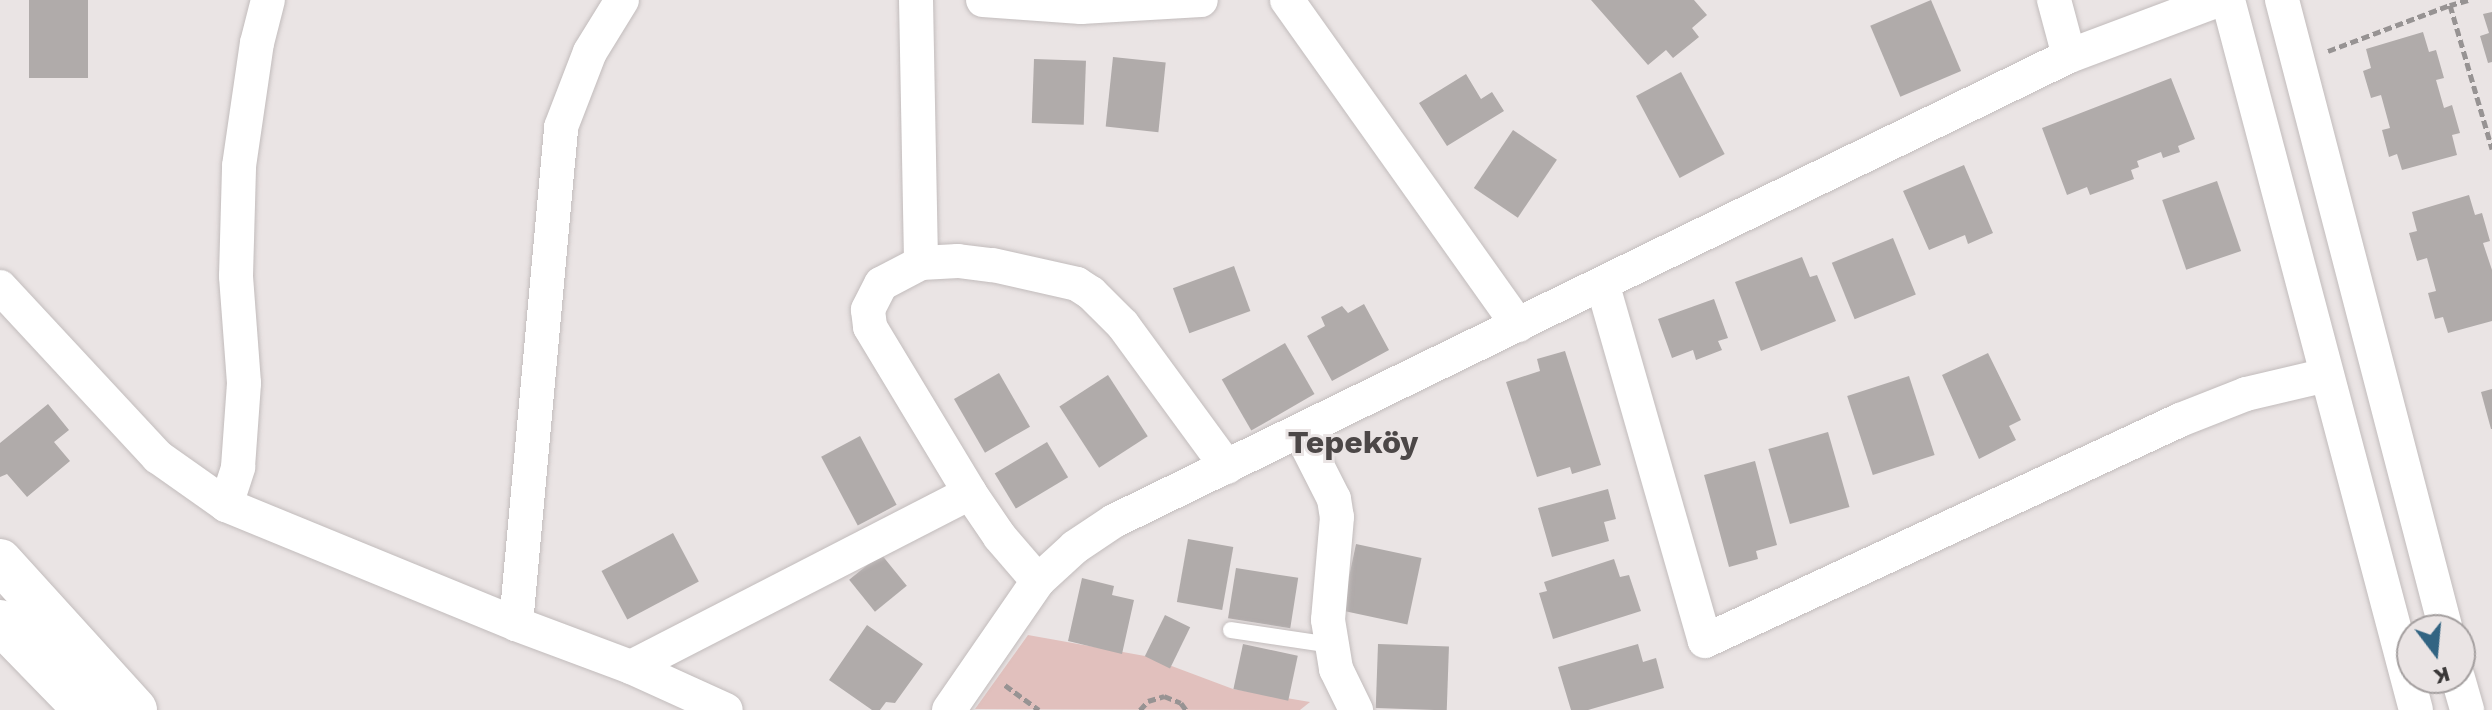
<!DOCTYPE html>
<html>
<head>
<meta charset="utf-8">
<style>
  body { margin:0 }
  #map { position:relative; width:2492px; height:710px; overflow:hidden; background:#eae4e4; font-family:"Work Sans",sans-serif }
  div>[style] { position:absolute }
  .green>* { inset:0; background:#e1c0bd }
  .building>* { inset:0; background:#b0abaa; transform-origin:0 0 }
  .path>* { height:5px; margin-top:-2.5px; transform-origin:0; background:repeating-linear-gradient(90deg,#979393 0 8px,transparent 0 12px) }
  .roads { filter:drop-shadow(0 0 2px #c2bcbc) drop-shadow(0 0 2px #c2bcbc) }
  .lane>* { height:16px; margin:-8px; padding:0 8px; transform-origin:8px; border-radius:8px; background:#fff }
  .street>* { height:34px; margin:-17px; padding:0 17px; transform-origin:17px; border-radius:17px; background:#fff }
  .secondary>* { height:44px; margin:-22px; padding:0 22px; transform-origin:22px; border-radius:22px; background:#fff }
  span { translate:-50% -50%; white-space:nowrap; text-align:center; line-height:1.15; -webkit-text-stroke:6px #eae4e4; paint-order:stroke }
  .district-label { font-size:32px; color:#4c4747; font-weight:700 }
  .north { position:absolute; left:2396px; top:614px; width:80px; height:80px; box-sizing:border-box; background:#eae4e4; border:2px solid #a49f9f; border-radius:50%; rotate:164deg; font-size:22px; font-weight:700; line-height:32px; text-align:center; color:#3a3737 }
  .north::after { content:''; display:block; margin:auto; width:28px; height:36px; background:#326482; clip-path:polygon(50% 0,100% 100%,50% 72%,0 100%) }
</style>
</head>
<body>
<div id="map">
  <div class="green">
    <i style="clip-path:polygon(1028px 635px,1145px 656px,1233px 689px,1310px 702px,1300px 710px,975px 709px)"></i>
  </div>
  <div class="building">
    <i style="left:29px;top:0;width:59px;height:78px"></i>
    <i style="clip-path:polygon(1591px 0,1694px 0,1707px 15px,1692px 28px,1699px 37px,1673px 58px,1666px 50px,1648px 65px)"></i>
    <i style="left:1931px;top:0;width:77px;height:66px;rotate:67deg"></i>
    <i style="clip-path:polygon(2492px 12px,2492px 62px,2488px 63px,2480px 36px,2489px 33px,2483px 14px)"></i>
    <i style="clip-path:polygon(2423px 32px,2429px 52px,2436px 50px,2444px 78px,2436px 80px,2444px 108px,2452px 105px,2460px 133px,2452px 135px,2457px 155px,2402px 170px,2397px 154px,2389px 157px,2382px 130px,2390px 128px,2381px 95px,2371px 98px,2363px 71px,2371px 68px,2366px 49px)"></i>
    <i style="left:1113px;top:57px;width:53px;height:70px;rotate:6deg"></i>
    <i style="left:1034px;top:59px;width:52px;height:64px;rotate:2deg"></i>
    <i style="left:1681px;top:72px;width:93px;height:51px;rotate:62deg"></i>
    <i style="clip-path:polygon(1466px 74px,1481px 99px,1492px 92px,1504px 111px,1447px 146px,1419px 103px)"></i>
    <i style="clip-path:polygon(2171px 78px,2195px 139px,2178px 146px,2180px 152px,2163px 158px,2161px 152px,2137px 161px,2139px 167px,2131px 170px,2134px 179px,2090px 195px,2087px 187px,2067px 195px,2042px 128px)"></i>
    <i style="left:1513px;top:130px;width:53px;height:70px;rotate:34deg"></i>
    <i style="clip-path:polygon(1964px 165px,1993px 233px,1968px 244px,1965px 235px,1929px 250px,1903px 191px)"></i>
    <i style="left:2217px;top:181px;width:74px;height:58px;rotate:71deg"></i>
    <i style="clip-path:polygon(2469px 195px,2475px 215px,2482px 213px,2490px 241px,2483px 243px,2492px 270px,2492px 321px,2448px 333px,2443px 317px,2435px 319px,2428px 293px,2436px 291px,2427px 258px,2417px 261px,2409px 233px,2417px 231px,2412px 212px)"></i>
    <i style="left:1893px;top:238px;width:61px;height:66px;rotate:68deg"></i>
    <i style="clip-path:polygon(1802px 257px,1810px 277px,1817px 275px,1836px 321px,1761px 351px,1735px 282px)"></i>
    <i style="left:1234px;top:266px;width:48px;height:65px;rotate:70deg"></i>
    <i style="clip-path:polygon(1714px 299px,1728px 338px,1718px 341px,1722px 350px,1696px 360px,1693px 350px,1672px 358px,1658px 319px)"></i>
    <i style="clip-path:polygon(1364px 304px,1389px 350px,1332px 381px,1307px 336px,1325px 326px,1321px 317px,1342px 306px,1348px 313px)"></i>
    <i style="left:1285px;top:343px;width:59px;height:73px;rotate:60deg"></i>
    <i style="clip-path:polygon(1565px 351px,1601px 465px,1572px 474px,1570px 467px,1537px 477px,1506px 382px,1540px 371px,1537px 359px)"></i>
    <i style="clip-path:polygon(1988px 353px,2021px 420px,2009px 426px,2016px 440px,1979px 459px,1942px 375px)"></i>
    <i style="left:999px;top:373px;width:62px;height:52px;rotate:60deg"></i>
    <i style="left:1108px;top:375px;width:73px;height:58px;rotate:57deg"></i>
    <i style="left:1909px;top:376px;width:83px;height:65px;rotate:72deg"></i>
    <i style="clip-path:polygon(2492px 389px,2492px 429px,2491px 429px,2481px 392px)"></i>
    <i style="clip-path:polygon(48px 404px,69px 430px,54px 442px,70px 461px,27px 497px,7px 474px,0 477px,0 443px)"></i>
    <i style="left:1828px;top:432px;width:78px;height:62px;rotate:74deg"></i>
    <i style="left:860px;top:436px;width:78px;height:44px;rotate:62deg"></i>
    <i style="left:1047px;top:442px;width:41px;height:61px;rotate:59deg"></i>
    <i style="clip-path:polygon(1755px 461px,1777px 545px,1756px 551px,1758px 559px,1729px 567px,1704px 475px)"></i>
    <i style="clip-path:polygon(1608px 489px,1616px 519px,1604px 522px,1609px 541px,1552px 557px,1538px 508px)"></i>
    <i style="left:673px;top:533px;width:55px;height:81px;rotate:62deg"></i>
    <i style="left:1188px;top:539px;width:46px;height:64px;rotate:10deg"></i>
    <i style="left:1356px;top:544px;width:67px;height:68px;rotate:12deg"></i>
    <i style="left:881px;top:554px;width:41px;height:41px;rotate:51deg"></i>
    <i style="clip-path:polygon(1614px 559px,1620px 577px,1629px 575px,1641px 611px,1553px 639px,1539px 593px,1547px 591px,1544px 582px)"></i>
    <i style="left:1236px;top:568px;width:63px;height:51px;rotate:9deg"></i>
    <i style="clip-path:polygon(1082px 578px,1114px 586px,1112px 595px,1134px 600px,1122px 654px,1068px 641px)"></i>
    <i style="left:1165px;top:615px;width:28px;height:46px;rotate:26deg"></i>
    <i style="clip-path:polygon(867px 625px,923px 664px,895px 703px,886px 702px,880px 710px,872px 710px,829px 680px)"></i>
    <i style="left:1243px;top:644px;width:56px;height:46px;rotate:12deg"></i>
    <i style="left:1378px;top:644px;width:71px;height:64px;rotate:2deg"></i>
    <i style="clip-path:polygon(1638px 644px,1643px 662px,1656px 658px,1664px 688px,1588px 710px,1571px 710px,1558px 667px)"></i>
  </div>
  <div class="path">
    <i style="left:2468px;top:0;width:19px;rotate:164deg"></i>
    <i style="left:2450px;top:5px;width:150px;rotate:73.7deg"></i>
    <i style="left:2328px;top:51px;width:130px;rotate:-20.7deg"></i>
    <i style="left:1005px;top:685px;width:42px;rotate:36.3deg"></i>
    <i style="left:1140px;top:710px;width:12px;rotate:-48deg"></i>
    <i style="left:1148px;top:701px;width:17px;rotate:-17deg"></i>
    <i style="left:1164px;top:696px;width:18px;rotate:22deg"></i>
    <i style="left:1181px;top:703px;width:9px;rotate:54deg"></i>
  </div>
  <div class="roads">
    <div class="lane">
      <i style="left:1231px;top:630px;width:101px;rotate:8.5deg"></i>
    </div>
    <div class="street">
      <i style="left:916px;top:0;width:263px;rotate:88.9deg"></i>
      <i style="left:921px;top:263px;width:37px;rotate:-3deg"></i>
      <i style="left:958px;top:261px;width:35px;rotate:7deg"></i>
      <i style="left:993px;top:265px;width:86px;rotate:12.7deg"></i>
      <i style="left:1077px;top:284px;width:17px;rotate:33deg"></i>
      <i style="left:1091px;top:293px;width:45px;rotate:45deg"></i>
      <i style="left:1123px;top:325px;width:176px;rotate:53.8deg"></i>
      <i style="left:983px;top:0;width:98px;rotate:4.1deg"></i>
      <i style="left:1081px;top:7px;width:120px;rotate:-3.3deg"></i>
      <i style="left:1287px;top:0;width:399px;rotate:54.6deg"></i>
      <i style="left:2054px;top:0;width:58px;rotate:75deg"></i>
      <i style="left:2228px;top:0;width:734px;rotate:75.17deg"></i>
      <i style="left:2282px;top:0;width:651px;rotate:75.41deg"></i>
      <i style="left:921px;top:263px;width:45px;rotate:152.3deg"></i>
      <i style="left:881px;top:284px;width:29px;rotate:117deg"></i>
      <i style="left:868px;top:310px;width:17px;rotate:83deg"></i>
      <i style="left:870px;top:327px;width:194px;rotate:58.9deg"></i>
      <i style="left:970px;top:493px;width:53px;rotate:55.7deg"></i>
      <i style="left:1000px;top:537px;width:58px;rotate:49.2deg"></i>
      <i style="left:1603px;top:286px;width:369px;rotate:74deg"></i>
      <i style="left:1705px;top:641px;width:524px;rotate:-24.95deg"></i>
      <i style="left:2180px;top:420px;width:71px;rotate:-21.5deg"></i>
      <i style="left:2246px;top:394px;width:83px;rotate:-13.2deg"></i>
      <i style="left:0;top:287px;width:232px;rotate:47.1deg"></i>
      <i style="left:158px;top:457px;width:83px;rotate:35.2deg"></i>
      <i style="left:226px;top:505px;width:313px;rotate:22.3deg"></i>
      <i style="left:516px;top:624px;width:123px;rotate:20.5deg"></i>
      <i style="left:631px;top:667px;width:104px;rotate:24.4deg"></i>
      <i style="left:1300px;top:432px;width:75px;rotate:63.1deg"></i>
      <i style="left:1334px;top:499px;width:18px;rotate:81deg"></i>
      <i style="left:1337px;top:517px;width:103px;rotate:95deg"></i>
      <i style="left:1328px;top:620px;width:50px;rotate:80.7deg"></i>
      <i style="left:1336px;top:669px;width:46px;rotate:64deg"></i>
      <i style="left:226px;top:505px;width:40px;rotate:-72deg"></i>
      <i style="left:238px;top:467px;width:84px;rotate:-85.9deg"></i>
      <i style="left:244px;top:383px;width:107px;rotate:-94.3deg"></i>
      <i style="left:236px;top:276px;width:110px;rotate:-88.4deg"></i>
      <i style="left:239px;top:166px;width:124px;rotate:-81.7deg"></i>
      <i style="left:257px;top:43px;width:44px;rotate:-75.7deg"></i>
      <i style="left:516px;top:624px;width:499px;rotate:-84.8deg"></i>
      <i style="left:561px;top:127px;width:80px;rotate:-68.9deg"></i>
      <i style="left:590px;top:52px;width:61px;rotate:-58.4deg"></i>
      <i style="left:631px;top:667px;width:381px;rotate:-27.2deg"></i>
      <i style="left:2458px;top:678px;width:33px;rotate:74deg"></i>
      <i style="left:949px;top:710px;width:157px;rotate:-55.4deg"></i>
      <i style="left:1038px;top:581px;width:50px;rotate:-42.6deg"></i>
      <i style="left:1075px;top:547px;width:47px;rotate:-33.7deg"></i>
      <i style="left:1114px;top:521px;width:1062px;rotate:-25.96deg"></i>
      <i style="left:2069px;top:56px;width:159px;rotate:-20.6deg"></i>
    </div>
    <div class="secondary">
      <i style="left:0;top:561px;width:201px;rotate:47.8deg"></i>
      <i style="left:0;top:622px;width:123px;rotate:45.7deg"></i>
    </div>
  </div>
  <div class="district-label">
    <span style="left:1353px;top:442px">Tepeköy</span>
  </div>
  <div class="north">K</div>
</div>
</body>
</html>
